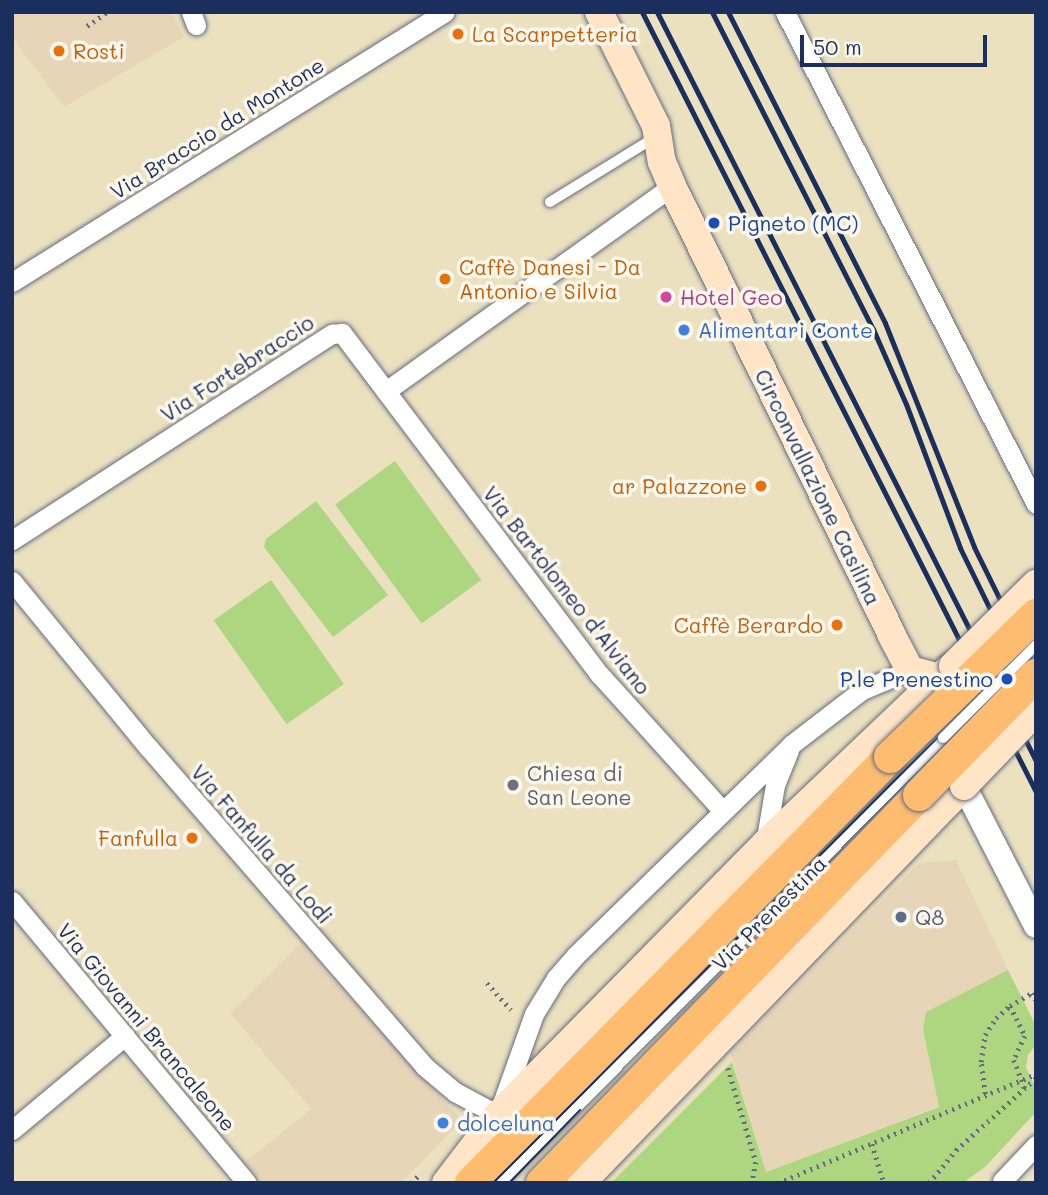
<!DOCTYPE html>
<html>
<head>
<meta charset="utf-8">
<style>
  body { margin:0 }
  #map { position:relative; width:1048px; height:1195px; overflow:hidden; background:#ebe1bf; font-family:Mali,sans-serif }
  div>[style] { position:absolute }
  .built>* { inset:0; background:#e7d5b8 }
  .green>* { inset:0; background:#aed57f; transform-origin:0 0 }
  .path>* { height:4.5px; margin-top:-2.25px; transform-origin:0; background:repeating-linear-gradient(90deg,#646d80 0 2px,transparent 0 7px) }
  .roads { filter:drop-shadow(0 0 2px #646d80) drop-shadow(0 0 2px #646d80) }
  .service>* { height:10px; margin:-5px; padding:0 5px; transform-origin:5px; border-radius:5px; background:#fff }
  .minor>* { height:19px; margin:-9.5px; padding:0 9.5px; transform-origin:9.5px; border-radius:9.5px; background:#fff }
  .tertiary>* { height:24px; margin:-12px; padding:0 12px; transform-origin:12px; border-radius:12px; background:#fff }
  .secondary>* { height:28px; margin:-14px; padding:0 14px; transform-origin:14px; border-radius:14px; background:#ffe4c6 }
  .trunk>* { height:32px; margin:-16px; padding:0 16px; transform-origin:16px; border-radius:16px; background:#febc70 }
  .tram>* { height:2px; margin:-1px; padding:0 1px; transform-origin:1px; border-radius:1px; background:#1b2f5e }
  .rail>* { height:5px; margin:-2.5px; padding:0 2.5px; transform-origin:2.5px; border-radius:2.5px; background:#1b2f5e }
  .bridges { filter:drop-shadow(0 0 2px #646d80) drop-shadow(0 0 2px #646d80) }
  .service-bridge>* { height:10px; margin:-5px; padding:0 5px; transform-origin:5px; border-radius:5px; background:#fff }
  .secondary-bridge>* { height:28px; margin:-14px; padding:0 14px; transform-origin:14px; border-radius:14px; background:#ffe4c6 }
  .trunk-bridge>* { height:32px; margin:-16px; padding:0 16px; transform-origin:16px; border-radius:16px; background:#febc70 }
  .dots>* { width:19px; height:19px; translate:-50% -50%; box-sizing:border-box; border:4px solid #fbf7ec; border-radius:50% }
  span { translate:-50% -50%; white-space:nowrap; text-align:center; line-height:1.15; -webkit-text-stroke:7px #fbf7ec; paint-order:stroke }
  .food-label { font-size:21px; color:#c56008 }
  .left { translate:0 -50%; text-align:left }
  .right { translate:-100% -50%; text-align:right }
  .street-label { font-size:21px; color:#1b2f5e }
  .transit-label { font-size:21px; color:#164399 }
  .hotel-label { font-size:21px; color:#b23c85 }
  .shop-label { font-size:21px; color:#366cbe }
  .worship-label { font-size:21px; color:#5b616d }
  .service-label { font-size:21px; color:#4e5e75 }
  .frame { position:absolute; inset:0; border:14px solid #1b2f5e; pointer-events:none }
  .scale { position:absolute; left:800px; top:35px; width:187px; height:32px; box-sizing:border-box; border:4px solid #1b2f5e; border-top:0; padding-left:9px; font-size:21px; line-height:24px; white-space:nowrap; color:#1b2f5e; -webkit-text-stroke:5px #fbf7ec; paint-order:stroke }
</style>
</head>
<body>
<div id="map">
  <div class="built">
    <i style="clip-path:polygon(12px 12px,172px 12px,184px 37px,64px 107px,12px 37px)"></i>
    <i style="clip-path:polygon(956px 860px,1008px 970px,926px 1012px,923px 1029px,939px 1106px,766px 1172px,730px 1052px,919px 863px)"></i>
    <i style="clip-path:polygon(300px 944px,462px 1120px,401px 1183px,264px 1183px,245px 1162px,311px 1109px,230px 1013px)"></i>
  </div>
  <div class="green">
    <i style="left:395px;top:461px;width:147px;height:74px;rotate:54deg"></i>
    <i style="clip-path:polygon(316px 501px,388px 595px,333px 637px,264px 547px,266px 539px)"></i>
    <i style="left:271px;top:580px;width:127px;height:70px;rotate:55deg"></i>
    <i style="clip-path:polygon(1008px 970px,1036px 1026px,1036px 1045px,1028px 1055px,1026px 1067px,1036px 1089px,1036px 1112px,985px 1167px,963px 1183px,611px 1183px,732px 1062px,766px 1172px,939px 1107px,923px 1029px,926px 1012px)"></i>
  </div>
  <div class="path">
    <i style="left:87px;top:26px;width:24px;rotate:-35deg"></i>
    <i style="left:487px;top:983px;width:36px;rotate:48deg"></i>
    <i style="left:1010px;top:1006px;width:26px;rotate:-31deg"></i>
    <i style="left:1032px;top:993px;width:8px;rotate:60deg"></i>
    <i style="left:728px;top:1068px;width:98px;rotate:73.4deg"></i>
    <i style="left:756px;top:1162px;width:21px;rotate:101deg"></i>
    <i style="left:985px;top:1094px;width:32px;rotate:-97deg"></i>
    <i style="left:981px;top:1062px;width:27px;rotate:-82deg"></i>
    <i style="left:985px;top:1035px;width:20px;rotate:-57deg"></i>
    <i style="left:996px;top:1018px;width:18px;rotate:-41deg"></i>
    <i style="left:1010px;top:1006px;width:34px;rotate:63deg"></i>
    <i style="left:1025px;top:1036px;width:26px;rotate:115deg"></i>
    <i style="left:1014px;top:1060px;width:30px;rotate:69deg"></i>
    <i style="left:872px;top:1144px;width:41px;rotate:72.9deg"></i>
    <i style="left:411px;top:1183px;width:14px;rotate:-45deg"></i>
    <i style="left:778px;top:1183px;width:280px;rotate:-22.9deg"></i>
    <i style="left:929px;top:1183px;width:43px;rotate:-50.7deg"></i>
    <i style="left:956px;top:1150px;width:108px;rotate:-42deg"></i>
  </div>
  <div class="roads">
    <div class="service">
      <i style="left:550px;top:202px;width:122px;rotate:-31.6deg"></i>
      <i style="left:502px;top:1183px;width:627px;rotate:-45.26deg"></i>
    </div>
    <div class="minor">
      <i style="left:191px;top:12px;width:14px;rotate:69deg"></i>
      <i style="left:785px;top:12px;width:552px;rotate:62.97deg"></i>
      <i style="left:12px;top:282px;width:510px;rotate:-31.95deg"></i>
      <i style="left:386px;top:391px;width:352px;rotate:-35.6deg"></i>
      <i style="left:12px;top:540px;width:381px;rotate:-32.8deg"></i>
      <i style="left:332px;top:334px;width:10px;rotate:-6deg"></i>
      <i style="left:342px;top:333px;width:428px;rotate:53deg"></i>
      <i style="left:600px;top:675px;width:182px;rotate:47.9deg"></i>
      <i style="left:12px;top:581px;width:215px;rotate:50.7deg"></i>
      <i style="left:148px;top:747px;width:422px;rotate:49.1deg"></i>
      <i style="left:424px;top:1066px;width:40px;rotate:40deg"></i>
      <i style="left:455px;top:1092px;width:49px;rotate:28.1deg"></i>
      <i style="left:498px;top:1115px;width:107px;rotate:-70.4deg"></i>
      <i style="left:534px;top:1014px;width:42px;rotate:-58.6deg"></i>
      <i style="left:556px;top:978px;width:30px;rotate:-49deg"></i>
      <i style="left:576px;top:955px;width:302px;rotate:-44.3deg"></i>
      <i style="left:792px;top:744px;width:88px;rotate:-37.6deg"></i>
      <i style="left:862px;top:690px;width:52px;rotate:-22.6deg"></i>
      <i style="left:765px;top:844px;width:60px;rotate:-80.4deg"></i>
      <i style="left:775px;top:785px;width:37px;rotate:-68deg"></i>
      <i style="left:12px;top:901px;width:367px;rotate:50.2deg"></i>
      <i style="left:12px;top:1130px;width:147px;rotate:-39.8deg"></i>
      <i style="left:1002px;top:1181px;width:50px;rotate:-46.6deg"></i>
    </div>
    <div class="tertiary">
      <i style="left:964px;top:786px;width:157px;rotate:62.8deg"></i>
    </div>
    <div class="secondary">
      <i style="left:599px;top:12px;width:127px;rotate:63.4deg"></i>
      <i style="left:656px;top:126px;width:36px;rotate:81deg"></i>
      <i style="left:662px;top:162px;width:26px;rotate:67deg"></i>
      <i style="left:672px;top:186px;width:499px;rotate:63.9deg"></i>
      <i style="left:891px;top:634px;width:41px;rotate:62.2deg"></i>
      <i style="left:910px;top:670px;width:30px;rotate:15deg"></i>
      <i style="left:446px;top:1183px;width:86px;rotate:-52.6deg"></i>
      <i style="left:498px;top:1115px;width:380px;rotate:-45.4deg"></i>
      <i style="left:765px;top:844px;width:255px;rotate:-43.6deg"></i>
      <i style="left:581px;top:1183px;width:552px;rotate:-46.03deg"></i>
    </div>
    <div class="trunk">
      <i style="left:471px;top:1183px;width:598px;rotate:-45.47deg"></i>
      <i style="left:542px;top:1183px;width:541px;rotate:-45.82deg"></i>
    </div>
  </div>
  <div class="tram">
    <i style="left:493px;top:1183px;width:769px;rotate:-45.05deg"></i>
    <i style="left:509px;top:1183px;width:102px;rotate:-45.8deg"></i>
  </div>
  <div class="rail">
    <i style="left:642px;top:12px;width:874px;rotate:63.2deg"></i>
    <i style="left:657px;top:12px;width:839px;rotate:63.16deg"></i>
    <i style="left:712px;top:12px;width:356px;rotate:63.1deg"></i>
    <i style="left:873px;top:329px;width:82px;rotate:66.3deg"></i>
    <i style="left:906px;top:404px;width:154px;rotate:69.4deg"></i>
    <i style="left:960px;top:548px;width:173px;rotate:63.9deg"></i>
    <i style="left:728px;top:12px;width:348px;rotate:63.2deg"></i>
    <i style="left:885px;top:323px;width:241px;rotate:68.3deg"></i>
    <i style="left:974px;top:547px;width:140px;rotate:63.8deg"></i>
  </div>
  <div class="bridges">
    <div class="service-bridge">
      <i style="left:943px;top:738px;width:132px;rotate:-45deg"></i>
    </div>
    <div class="secondary-bridge">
      <i style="left:953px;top:666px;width:117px;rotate:-44.7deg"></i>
      <i style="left:964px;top:786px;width:104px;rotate:-46.2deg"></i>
    </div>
    <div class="trunk-bridge">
      <i style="left:890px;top:757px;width:204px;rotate:-44.2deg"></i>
      <i style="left:919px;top:795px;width:168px;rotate:-45.7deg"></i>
    </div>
  </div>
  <div class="dots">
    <i style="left:458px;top:34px;background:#e8710a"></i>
    <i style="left:59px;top:51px;background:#e8710a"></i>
    <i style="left:714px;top:223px;background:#1a4fb4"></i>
    <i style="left:445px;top:279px;background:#e8710a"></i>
    <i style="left:666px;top:297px;background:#d1479c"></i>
    <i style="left:684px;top:330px;background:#3f7fe0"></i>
    <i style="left:761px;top:486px;background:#e8710a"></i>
    <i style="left:837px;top:625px;background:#e8710a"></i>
    <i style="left:1007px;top:679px;background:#1a4fb4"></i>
    <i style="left:513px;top:785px;background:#6b7280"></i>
    <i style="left:192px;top:838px;background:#e8710a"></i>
    <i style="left:901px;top:917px;background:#5c6f8a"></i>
    <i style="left:443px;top:1123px;background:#3f7fe0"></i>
  </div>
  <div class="food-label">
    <span class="left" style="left:472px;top:34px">La Scarpetteria</span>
    <span class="left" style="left:73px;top:51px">Rosti</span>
    <span class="left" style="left:459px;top:279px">Caffè Danesi - Da<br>Antonio e Silvia</span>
    <span class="right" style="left:747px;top:486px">ar Palazzone</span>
    <span class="right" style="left:823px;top:625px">Caffè Berardo</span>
    <span class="right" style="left:178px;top:838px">Fanfulla</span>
  </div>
  <div class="street-label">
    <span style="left:217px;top:128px;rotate:-32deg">Via Braccio da Montone</span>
    <span style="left:237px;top:368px;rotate:-33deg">Via Fortebraccio</span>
    <span style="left:818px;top:487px;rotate:64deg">Circonvallazione Casilina</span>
    <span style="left:567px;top:590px;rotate:52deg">Via Bartolomeo d'Alviano</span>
    <span style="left:262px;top:844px;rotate:49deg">Via Fanfulla da Lodi</span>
    <span style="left:769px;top:913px;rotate:-45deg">Via Prenestina</span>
    <span style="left:147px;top:1027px;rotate:50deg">Via Giovanni Brancaleone</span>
  </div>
  <div class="transit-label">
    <span class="left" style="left:728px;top:223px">Pigneto (MC)</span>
    <span class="right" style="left:993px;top:679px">P.le Prenestino</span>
  </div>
  <div class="hotel-label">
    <span class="left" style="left:680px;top:297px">Hotel Geo</span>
  </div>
  <div class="shop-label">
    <span class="left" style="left:698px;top:330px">Alimentari Conte</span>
    <span class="left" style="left:457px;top:1123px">dolceluna</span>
  </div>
  <div class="worship-label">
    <span class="left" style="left:527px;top:785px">Chiesa di<br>San Leone</span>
  </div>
  <div class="service-label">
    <span class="left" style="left:915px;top:917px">Q8</span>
  </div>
  <div class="frame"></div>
  <div class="scale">50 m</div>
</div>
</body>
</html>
